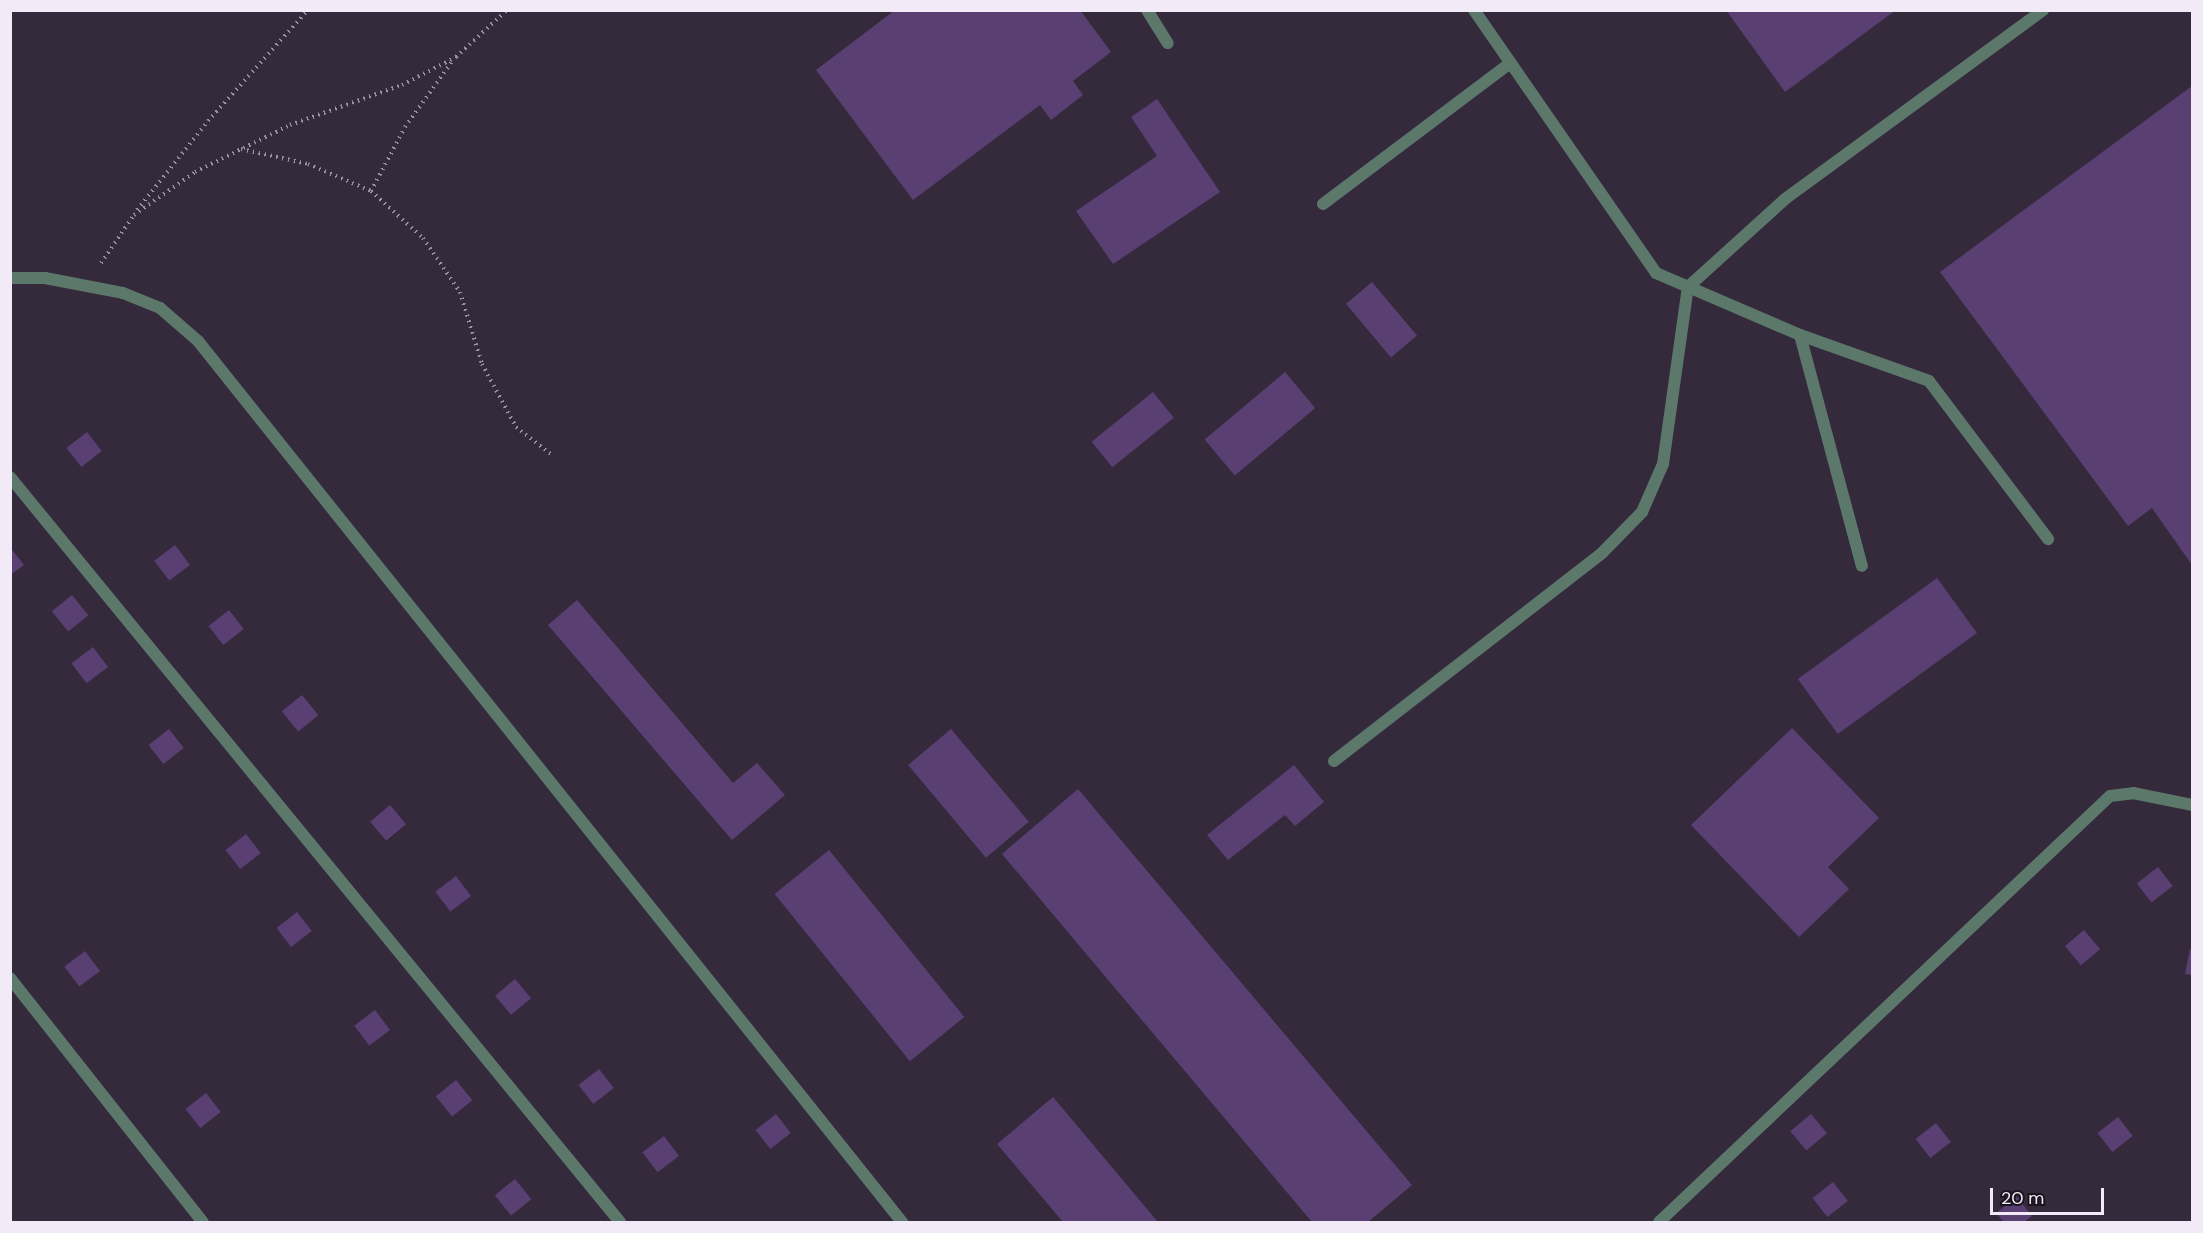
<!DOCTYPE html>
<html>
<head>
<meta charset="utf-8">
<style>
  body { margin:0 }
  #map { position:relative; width:2203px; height:1233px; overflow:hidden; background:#35293c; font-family:"DM Sans",sans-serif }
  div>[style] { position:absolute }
  .building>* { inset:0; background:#5a3f73; transform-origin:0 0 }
  .path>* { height:4px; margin-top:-2px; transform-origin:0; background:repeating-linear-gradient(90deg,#9c93a2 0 1.5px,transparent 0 6px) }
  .service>* { height:12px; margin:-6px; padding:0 6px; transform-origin:6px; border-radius:6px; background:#5b786a }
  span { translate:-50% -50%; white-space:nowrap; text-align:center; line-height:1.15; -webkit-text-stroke:6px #1a141d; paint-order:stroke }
  .frame { position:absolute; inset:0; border:12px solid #f2eaf7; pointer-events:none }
  .scale { position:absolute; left:1990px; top:1188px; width:114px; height:27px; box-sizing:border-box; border:3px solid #f2eaf7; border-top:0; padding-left:8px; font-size:18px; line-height:21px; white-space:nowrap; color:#f2eaf7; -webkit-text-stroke:4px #1a141d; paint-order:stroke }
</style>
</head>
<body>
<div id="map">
  <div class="building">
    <i style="clip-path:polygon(895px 10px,1080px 10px,1111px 52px,1073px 81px,1083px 95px,1051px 120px,1040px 105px,913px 200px,816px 70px)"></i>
    <i style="clip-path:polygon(1726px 10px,1896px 10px,1785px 92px)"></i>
    <i style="clip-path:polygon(2192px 86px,2192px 565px,2152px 508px,2128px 526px,1940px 272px)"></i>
    <i style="clip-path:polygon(1157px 99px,1220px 192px,1113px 264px,1076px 211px,1157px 156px,1131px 117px)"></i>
    <i style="left:1372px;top:282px;width:70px;height:34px;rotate:50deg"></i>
    <i style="left:1285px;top:372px;width:47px;height:105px;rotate:50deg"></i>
    <i style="left:1153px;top:392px;width:33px;height:79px;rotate:51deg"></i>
    <i style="left:87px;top:432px;width:24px;height:26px;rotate:52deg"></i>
    <i style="left:175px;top:545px;width:25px;height:26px;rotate:53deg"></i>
    <i style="clip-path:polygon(10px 547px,24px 565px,10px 575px)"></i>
    <i style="left:1937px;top:578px;width:68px;height:172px;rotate:54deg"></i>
    <i style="left:72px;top:595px;width:26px;height:26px;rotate:51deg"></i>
    <i style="clip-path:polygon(577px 600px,733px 783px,757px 763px,785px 795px,732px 840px,548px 625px)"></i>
    <i style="left:229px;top:610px;width:24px;height:26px;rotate:52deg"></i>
    <i style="left:93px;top:647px;width:25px;height:27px;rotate:53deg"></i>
    <i style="left:302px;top:695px;width:26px;height:26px;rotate:51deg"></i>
    <i style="clip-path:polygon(1792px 728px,1879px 818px,1828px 867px,1849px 889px,1799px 937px,1691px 825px)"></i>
    <i style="left:169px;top:729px;width:24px;height:26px;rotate:52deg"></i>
    <i style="left:951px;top:729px;width:121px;height:56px;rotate:50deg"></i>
    <i style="clip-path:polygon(1294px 765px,1324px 802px,1295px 826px,1285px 815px,1228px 860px,1207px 835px)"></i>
    <i style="clip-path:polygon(1078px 789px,1412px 1185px,1368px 1222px,1312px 1222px,1002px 854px)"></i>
    <i style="left:390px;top:805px;width:25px;height:26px;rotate:50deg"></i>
    <i style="left:246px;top:834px;width:24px;height:26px;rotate:52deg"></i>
    <i style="left:829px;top:850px;width:215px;height:70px;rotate:51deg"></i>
    <i style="left:2158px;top:867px;width:24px;height:27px;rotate:52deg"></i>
    <i style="left:456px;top:876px;width:25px;height:26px;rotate:53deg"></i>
    <i style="left:297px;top:912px;width:24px;height:26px;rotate:52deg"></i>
    <i style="left:2084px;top:930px;width:25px;height:25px;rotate:50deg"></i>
    <i style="clip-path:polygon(2190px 949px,2192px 950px,2192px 975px,2185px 974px)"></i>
    <i style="left:85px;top:951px;width:25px;height:26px;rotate:53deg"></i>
    <i style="left:515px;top:979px;width:25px;height:26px;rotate:50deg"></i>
    <i style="left:375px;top:1010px;width:25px;height:26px;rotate:53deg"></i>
    <i style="left:599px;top:1069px;width:24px;height:26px;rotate:52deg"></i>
    <i style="left:456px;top:1080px;width:26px;height:26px;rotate:51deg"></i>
    <i style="left:206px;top:1093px;width:24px;height:26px;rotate:52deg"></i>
    <i style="clip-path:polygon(1053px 1097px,1158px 1222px,1063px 1222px,997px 1144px)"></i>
    <i style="left:776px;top:1114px;width:24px;height:26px;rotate:52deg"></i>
    <i style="left:1811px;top:1114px;width:25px;height:27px;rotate:50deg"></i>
    <i style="left:2118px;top:1117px;width:24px;height:26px;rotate:52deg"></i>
    <i style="left:1936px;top:1123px;width:24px;height:26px;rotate:52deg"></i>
    <i style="left:664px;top:1136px;width:25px;height:27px;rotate:53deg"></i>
    <i style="left:515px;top:1179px;width:26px;height:26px;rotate:51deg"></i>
    <i style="left:1833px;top:1182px;width:24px;height:26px;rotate:52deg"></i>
    <i style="clip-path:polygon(2017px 1197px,2032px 1216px,2024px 1222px,2004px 1222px,1996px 1213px)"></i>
  </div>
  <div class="path">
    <i style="left:241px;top:149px;width:69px;rotate:12.6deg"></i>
    <i style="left:308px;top:164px;width:69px;rotate:23.2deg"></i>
    <i style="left:371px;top:191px;width:70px;rotate:42.1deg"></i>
    <i style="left:423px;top:238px;width:65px;rotate:55.6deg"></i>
    <i style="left:460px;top:292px;width:75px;rotate:73deg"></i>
    <i style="left:482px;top:364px;width:72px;rotate:61.6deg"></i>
    <i style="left:516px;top:427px;width:46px;rotate:37.9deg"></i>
    <i style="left:371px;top:191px;width:72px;rotate:-62deg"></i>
    <i style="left:405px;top:127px;width:82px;rotate:-54.4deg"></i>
    <i style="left:137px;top:210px;width:114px;rotate:-51.4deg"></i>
    <i style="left:208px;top:121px;width:149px;rotate:-48deg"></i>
    <i style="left:101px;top:263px;width:58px;rotate:-55.5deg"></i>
    <i style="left:134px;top:215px;width:75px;rotate:-35.2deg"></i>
    <i style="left:195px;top:172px;width:106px;rotate:-26.3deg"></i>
    <i style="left:290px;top:125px;width:119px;rotate:-19.7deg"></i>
    <i style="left:402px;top:85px;width:61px;rotate:-27.4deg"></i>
    <i style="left:456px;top:57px;width:69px;rotate:-42.7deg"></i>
  </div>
  <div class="service">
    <i style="left:1147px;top:10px;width:39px;rotate:58deg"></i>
    <i style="left:1474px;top:10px;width:320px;rotate:55.3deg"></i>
    <i style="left:1656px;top:273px;width:157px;rotate:23.3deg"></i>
    <i style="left:1800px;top:335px;width:137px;rotate:19.6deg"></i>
    <i style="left:1929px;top:381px;width:198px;rotate:53deg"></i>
    <i style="left:1323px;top:204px;width:234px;rotate:-37deg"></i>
    <i style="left:10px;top:278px;width:35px"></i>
    <i style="left:45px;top:278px;width:79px;rotate:10.9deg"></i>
    <i style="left:123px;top:293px;width:40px;rotate:22deg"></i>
    <i style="left:160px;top:308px;width:50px;rotate:41deg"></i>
    <i style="left:198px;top:341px;width:1128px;rotate:51.37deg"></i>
    <i style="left:1800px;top:335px;width:239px;rotate:75deg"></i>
    <i style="left:10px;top:477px;width:963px;rotate:50.69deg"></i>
    <i style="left:1334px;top:761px;width:339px;rotate:-37.8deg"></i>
    <i style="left:1602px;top:553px;width:57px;rotate:-45.7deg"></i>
    <i style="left:1642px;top:512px;width:52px;rotate:-66.4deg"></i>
    <i style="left:1663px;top:464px;width:179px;rotate:-82deg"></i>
    <i style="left:1688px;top:287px;width:131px;rotate:-42.2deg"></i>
    <i style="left:1785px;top:199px;width:320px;rotate:-36.2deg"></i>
    <i style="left:10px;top:978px;width:311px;rotate:51.7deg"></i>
    <i style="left:1659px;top:1222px;width:620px;rotate:-43.37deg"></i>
    <i style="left:2110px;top:796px;width:23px;rotate:-7deg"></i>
    <i style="left:2133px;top:793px;width:60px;rotate:11.5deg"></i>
  </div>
  <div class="frame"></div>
  <div class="scale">20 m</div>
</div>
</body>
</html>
